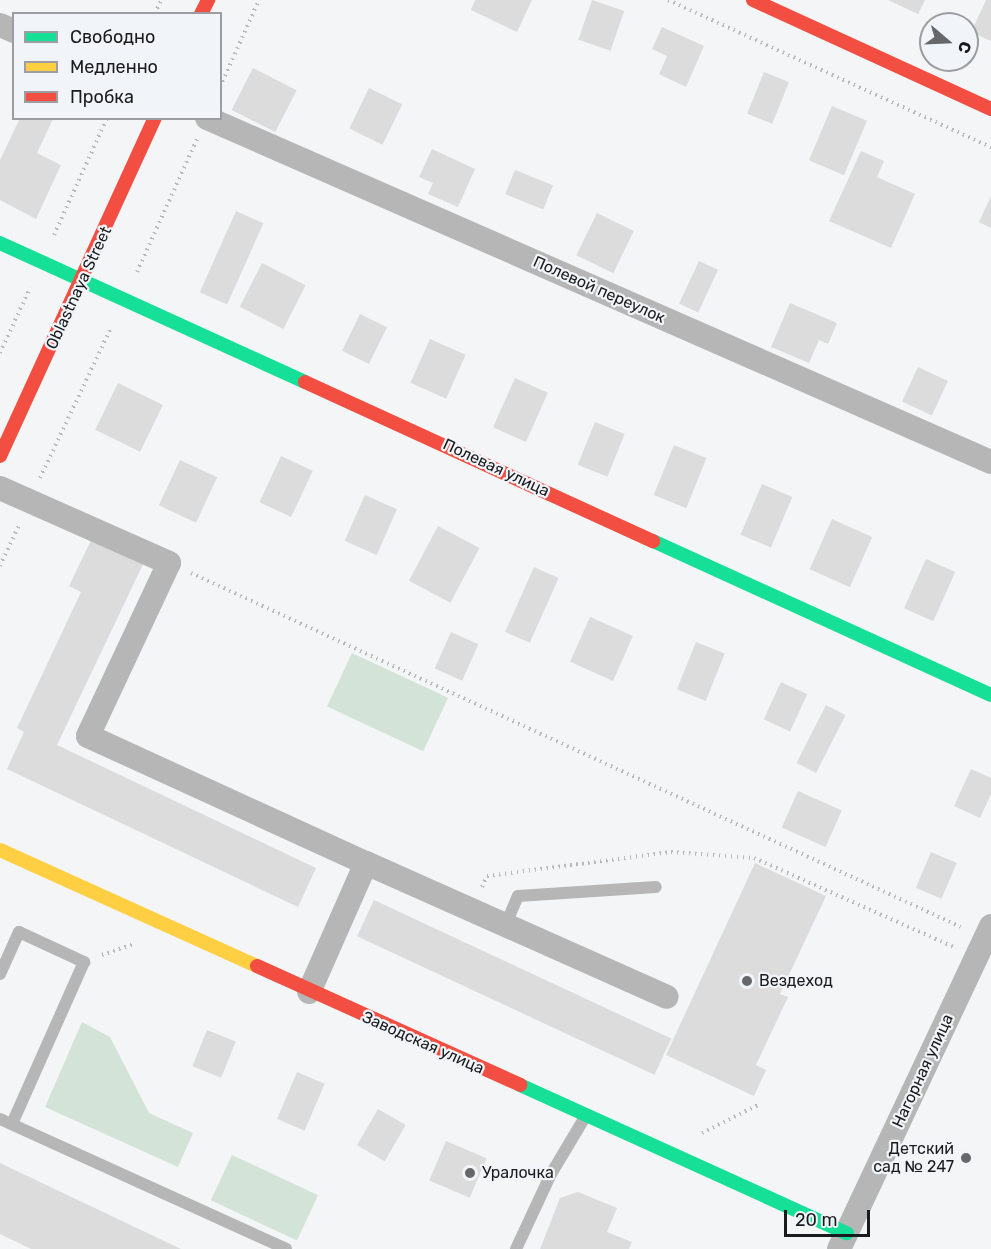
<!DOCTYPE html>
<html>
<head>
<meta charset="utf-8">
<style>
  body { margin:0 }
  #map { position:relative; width:991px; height:1249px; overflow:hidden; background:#f3f5f7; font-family:Rubik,sans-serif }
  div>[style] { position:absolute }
  .green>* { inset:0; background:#d3e3d7; transform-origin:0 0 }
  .building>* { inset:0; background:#dcdcdc; transform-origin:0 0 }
  .path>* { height:4px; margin-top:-2px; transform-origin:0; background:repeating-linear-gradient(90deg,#b8b9b9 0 1.5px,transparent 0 6px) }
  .lane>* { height:12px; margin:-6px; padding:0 6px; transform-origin:6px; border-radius:6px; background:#b6b6b6 }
  .street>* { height:24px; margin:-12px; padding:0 12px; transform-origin:12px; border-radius:12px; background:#b6b6b6 }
  .fast>* { height:14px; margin:-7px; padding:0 7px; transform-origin:7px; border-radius:7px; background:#16e098 }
  .slow>* { height:14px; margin:-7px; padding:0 7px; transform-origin:7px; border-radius:7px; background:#ffcf43 }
  .jam>* { height:14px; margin:-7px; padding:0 7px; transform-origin:7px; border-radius:7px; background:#f24e42 }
  .dots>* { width:16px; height:16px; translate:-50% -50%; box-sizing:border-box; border:3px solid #f1f4f9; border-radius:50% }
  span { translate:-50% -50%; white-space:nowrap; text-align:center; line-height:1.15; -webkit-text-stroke:4.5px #f1f4f9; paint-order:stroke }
  .street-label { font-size:16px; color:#1a1b1c }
  .poi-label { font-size:16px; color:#1a1b1c }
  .left { translate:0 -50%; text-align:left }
  .right { translate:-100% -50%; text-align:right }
  .legend { position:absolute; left:12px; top:12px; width:210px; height:108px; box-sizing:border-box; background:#f1f4f9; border:2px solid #9b9da1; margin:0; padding:8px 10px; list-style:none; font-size:18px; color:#1a1b1c }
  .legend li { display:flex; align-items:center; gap:12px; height:30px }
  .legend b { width:30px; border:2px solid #9b9da1 }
  .north { position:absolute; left:919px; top:12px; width:60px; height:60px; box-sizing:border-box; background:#f1f4f9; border:2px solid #9b9da1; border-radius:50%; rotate:109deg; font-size:16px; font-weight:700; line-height:24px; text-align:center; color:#1a1b1c }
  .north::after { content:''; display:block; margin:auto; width:21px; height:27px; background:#666769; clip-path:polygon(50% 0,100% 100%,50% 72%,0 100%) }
  .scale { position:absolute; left:784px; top:1210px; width:86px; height:27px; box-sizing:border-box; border:3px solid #1a1b1c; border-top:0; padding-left:8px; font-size:18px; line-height:21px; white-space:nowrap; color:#1a1b1c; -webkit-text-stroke:4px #f1f4f9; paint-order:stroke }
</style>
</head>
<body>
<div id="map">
  <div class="green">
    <i style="left:352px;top:653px;width:106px;height:59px;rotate:25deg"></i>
    <i style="clip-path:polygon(82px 1022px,110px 1037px,149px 1113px,193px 1133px,178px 1167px,45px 1107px)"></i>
    <i style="left:232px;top:1155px;width:95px;height:50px;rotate:25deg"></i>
  </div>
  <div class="building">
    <i style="clip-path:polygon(475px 0,532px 0,517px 32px,471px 10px)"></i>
    <i style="left:592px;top:0;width:34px;height:42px;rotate:19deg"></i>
    <i style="clip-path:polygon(888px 0,925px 0,918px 14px)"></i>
    <i style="clip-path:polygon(986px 0,991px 0,991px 41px,971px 32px)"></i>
    <i style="clip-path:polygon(662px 27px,704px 46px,686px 87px,659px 74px,667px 56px,652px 49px)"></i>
    <i style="left:253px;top:68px;width:49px;height:47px;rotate:27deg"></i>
    <i style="left:764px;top:72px;width:27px;height:45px;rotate:22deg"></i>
    <i style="left:369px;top:88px;width:37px;height:45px;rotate:26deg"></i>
    <i style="left:832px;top:106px;width:38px;height:59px;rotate:23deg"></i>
    <i style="clip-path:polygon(20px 118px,53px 119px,37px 153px,61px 165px,36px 219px,0 200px,0 160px)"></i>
    <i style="clip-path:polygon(432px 149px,475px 169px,458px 207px,428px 194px,433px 183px,419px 177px)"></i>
    <i style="clip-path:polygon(861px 151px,884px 161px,877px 177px,915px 194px,891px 248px,829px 221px)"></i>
    <i style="left:515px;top:170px;width:41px;height:26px;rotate:22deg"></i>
    <i style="clip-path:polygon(991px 196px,991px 228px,979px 222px)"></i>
    <i style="left:236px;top:211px;width:30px;height:89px;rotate:24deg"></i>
    <i style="left:597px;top:213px;width:41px;height:47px;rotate:26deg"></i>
    <i style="left:699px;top:261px;width:21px;height:47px;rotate:25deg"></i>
    <i style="left:262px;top:263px;width:49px;height:49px;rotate:27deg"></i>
    <i style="clip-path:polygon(790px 303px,837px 323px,828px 344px,819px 340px,809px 363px,771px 347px)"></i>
    <i style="left:360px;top:314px;width:30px;height:41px;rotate:26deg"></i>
    <i style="left:430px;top:339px;width:39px;height:48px;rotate:24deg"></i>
    <i style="left:918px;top:367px;width:33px;height:38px;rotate:25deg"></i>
    <i style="left:515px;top:378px;width:36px;height:54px;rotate:24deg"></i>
    <i style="left:118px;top:383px;width:50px;height:52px;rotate:26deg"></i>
    <i style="left:595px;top:422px;width:32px;height:46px;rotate:22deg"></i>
    <i style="left:674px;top:445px;width:35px;height:54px;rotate:22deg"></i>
    <i style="left:281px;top:456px;width:35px;height:51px;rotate:25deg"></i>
    <i style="left:180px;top:460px;width:41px;height:50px;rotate:25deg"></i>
    <i style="left:762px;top:484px;width:33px;height:55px;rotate:23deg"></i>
    <i style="left:365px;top:495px;width:35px;height:50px;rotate:24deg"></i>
    <i style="left:832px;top:519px;width:44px;height:55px;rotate:24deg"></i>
    <i style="left:438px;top:526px;width:47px;height:62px;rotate:28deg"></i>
    <i style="clip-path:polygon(94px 534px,146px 558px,57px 745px,316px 868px,298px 907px,7px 769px,24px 732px,17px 728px,81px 592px,69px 586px)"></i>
    <i style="left:926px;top:559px;width:32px;height:54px;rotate:24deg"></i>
    <i style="left:534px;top:567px;width:27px;height:71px;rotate:24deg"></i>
    <i style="left:590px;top:617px;width:47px;height:49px;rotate:24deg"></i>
    <i style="left:451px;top:632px;width:30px;height:40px;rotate:24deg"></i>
    <i style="left:696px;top:642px;width:31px;height:51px;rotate:22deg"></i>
    <i style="left:781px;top:682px;width:29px;height:41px;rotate:25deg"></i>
    <i style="left:826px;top:705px;width:22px;height:65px;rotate:27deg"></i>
    <i style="clip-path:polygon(971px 769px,991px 778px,991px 794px,980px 818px,954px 806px)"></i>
    <i style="left:798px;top:791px;width:48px;height:40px;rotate:24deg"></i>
    <i style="left:931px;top:852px;width:28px;height:39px;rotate:23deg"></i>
    <i style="clip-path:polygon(755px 863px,826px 896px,780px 994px,788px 997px,756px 1065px,766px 1070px,754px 1096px,666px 1055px)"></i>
    <i style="left:374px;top:900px;width:328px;height:40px;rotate:25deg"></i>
    <i style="left:207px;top:1030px;width:31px;height:39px;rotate:22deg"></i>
    <i style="left:297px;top:1072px;width:30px;height:51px;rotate:23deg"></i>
    <i style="left:378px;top:1109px;width:32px;height:42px;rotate:30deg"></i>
    <i style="left:446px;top:1141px;width:44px;height:43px;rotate:23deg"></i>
    <i style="clip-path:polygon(0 1163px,181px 1249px,31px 1249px,0 1234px)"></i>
    <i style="clip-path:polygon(578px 1192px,617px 1208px,607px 1232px,632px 1242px,629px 1249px,540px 1249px,560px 1198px)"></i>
  </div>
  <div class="path">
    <i style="left:668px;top:0;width:355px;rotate:24.5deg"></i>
    <i style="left:155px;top:14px;width:15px;rotate:-67deg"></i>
    <i style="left:220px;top:87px;width:95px;rotate:-65.9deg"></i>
    <i style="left:54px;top:235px;width:128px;rotate:-65.6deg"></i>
    <i style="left:137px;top:272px;width:146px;rotate:-65.7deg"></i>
    <i style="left:0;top:353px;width:72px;rotate:-65.2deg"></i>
    <i style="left:40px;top:478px;width:166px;rotate:-64.7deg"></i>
    <i style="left:0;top:566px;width:47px;rotate:-65.1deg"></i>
    <i style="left:191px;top:573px;width:847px;rotate:24.69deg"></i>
    <i style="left:482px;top:887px;width:12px;rotate:-66deg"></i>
    <i style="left:487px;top:876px;width:186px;rotate:-7.4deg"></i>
    <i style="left:671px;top:852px;width:83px;rotate:4.1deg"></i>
    <i style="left:754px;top:858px;width:219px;rotate:24deg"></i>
    <i style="left:102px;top:955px;width:34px;rotate:-19deg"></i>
    <i style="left:702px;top:1133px;width:65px;rotate:-26.6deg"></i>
  </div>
  <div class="lane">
    <i style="left:506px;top:924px;width:30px;rotate:-67deg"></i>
    <i style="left:518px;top:896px;width:138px;rotate:-3.7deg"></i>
    <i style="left:0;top:974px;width:46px;rotate:-65.7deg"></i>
    <i style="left:19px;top:932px;width:72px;rotate:24.8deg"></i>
    <i style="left:84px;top:962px;width:177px;rotate:114deg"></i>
    <i style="left:0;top:1119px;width:314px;rotate:24.4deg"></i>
    <i style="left:516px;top:1249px;width:83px;rotate:-65deg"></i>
    <i style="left:551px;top:1174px;width:66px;rotate:-59.2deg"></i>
  </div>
  <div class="street">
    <i style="left:0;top:25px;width:15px;rotate:23deg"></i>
    <i style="left:207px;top:118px;width:856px;rotate:23.69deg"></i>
    <i style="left:0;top:488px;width:185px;rotate:23.9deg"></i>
    <i style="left:169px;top:563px;width:191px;rotate:115.1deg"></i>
    <i style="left:88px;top:736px;width:306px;rotate:24.6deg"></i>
    <i style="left:366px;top:863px;width:141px;rotate:113.8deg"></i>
    <i style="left:366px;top:863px;width:329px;rotate:24deg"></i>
    <i style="left:839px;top:1249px;width:357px;rotate:-64.8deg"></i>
  </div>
  <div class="fast">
    <i style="left:0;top:243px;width:335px;rotate:24.5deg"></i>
    <i style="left:653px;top:541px;width:371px;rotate:24.5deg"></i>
    <i style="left:520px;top:1085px;width:359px;rotate:24.4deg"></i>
  </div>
  <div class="slow">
    <i style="left:0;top:850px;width:282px;rotate:24.3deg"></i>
  </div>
  <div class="jam">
    <i style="left:753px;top:0;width:262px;rotate:24.6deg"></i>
    <i style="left:201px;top:14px;width:16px;rotate:-63deg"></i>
    <i style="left:305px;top:382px;width:383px;rotate:24.6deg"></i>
    <i style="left:0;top:456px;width:372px;rotate:-65.4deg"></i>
    <i style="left:257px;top:966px;width:289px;rotate:24.3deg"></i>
  </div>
  <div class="dots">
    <i style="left:747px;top:981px;background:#666769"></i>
    <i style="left:966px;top:1158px;background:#666769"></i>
    <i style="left:470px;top:1173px;background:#666769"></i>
  </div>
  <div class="street-label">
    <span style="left:79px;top:288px;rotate:-65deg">Oblastnaya Street</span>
    <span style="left:599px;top:290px;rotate:24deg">Полевой переулок</span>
    <span style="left:496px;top:468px;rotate:25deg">Полевая улица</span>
    <span style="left:423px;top:1043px;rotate:24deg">Заводская улица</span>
    <span style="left:923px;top:1071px;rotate:-65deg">Нагорная улица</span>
  </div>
  <div class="poi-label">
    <span class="left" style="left:759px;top:981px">Вездеход</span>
    <span class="right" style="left:954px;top:1158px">Детский<br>сад № 247</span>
    <span class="left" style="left:482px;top:1173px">Уралочка</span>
  </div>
  <ul class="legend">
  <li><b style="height:8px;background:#16e098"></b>Свободно</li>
  <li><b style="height:8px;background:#ffcf43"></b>Медленно</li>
  <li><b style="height:8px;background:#f24e42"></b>Пробка</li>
  </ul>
  <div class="north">С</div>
  <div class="scale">20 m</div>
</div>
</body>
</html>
